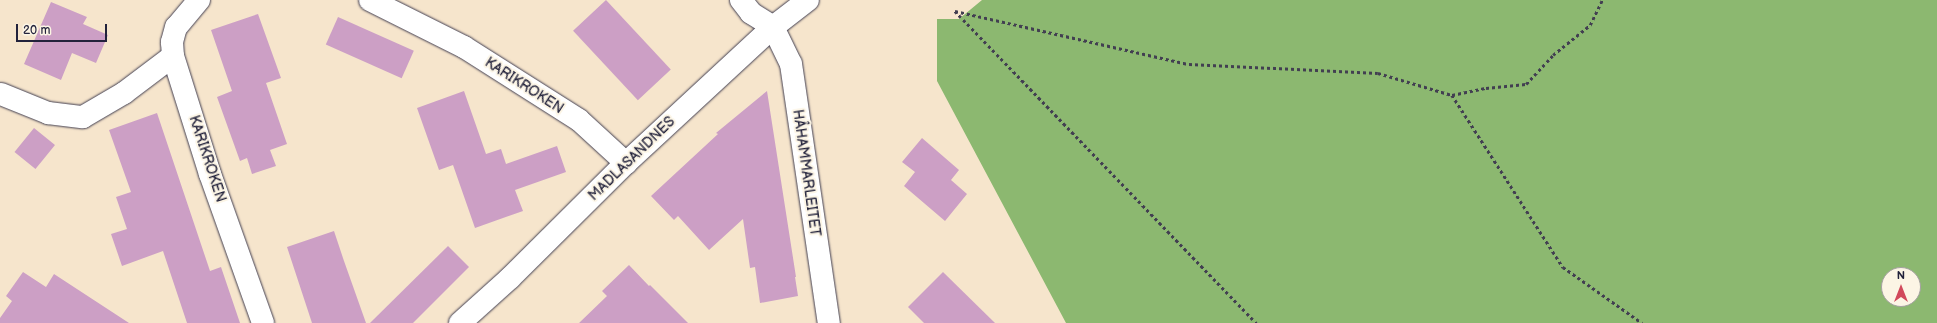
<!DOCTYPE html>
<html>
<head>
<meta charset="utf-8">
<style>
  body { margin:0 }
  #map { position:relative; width:1937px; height:323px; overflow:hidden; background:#f6e5cc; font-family:"Balsamiq Sans",sans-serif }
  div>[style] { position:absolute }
  .forest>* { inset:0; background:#8cb870 }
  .building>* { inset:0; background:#cc9fc5; transform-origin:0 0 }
  .path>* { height:2.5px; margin-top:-1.25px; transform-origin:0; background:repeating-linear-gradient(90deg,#423f51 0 3px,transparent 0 6px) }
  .roads { filter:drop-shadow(0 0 1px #423f51) drop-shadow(0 0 1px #423f51) }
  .street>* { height:22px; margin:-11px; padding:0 11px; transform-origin:11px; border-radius:11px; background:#fff }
  .secondary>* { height:22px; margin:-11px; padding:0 11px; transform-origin:11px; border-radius:11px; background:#fff }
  span { translate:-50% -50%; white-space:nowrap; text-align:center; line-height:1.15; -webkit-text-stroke:4px #fcf5e5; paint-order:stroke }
  .street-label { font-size:14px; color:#22223b }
  .north { position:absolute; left:1881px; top:267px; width:40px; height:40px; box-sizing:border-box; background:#fcf5e5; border:1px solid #a5a1a1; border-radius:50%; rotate:0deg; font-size:11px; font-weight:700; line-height:16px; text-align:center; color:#22223b }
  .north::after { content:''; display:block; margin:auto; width:14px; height:18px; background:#d1495b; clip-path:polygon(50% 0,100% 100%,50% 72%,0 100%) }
  .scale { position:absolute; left:16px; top:24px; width:91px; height:18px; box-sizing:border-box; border:2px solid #22223b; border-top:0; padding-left:5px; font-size:12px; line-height:14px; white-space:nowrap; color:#22223b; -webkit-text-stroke:3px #fcf5e5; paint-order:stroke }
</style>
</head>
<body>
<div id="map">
  <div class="forest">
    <i style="clip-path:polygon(evenodd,982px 0,1937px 0,1937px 323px,1066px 323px,937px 81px,937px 19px,959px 19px,982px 0,1889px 275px,1913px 275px,1913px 299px,1889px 299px,1889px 275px)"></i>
  </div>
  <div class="building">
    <i style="left:606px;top:0;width:95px;height:45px;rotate:47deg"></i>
    <i style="clip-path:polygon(51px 2px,87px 17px,83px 24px,108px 35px,96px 63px,72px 53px,61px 80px,24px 64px)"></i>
    <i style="clip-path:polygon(258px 14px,281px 78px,266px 83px,287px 144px,270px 150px,276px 166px,252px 174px,247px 158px,240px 161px,217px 97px,232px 91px,211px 30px)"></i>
    <i style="left:338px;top:17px;width:83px;height:30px;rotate:24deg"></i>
    <i style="clip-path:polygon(464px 91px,486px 154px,501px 149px,506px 164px,557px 146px,566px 172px,515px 190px,523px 211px,475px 228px,453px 165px,439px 170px,417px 108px)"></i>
    <i style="clip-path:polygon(767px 91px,796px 277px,795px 277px,798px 296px,760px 303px,755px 267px,750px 268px,743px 219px,709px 250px,678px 216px,674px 220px,651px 196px,718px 134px,716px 133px)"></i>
    <i style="clip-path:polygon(157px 113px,210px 271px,221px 267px,240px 323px,187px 323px,163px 251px,122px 266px,111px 234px,127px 229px,116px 197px,131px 192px,109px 130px)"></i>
    <i style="left:34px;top:128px;width:27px;height:31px;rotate:39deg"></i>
    <i style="clip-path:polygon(922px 138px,959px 170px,951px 180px,967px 194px,945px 221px,904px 186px,915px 172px,902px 162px)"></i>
    <i style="clip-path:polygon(334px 231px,344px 261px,366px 323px,312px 323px,287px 247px)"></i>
    <i style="clip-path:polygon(448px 246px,469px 267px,413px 323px,370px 323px)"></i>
    <i style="clip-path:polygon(629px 265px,649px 286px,650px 285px,688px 323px,579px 323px,607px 296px,602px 291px)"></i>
    <i style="clip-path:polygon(23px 272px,46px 287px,54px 274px,129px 323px,0 323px,0 318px,12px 301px,6px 296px)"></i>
    <i style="clip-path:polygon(943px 272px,995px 323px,924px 323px,908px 307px)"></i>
  </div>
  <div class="path">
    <i style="left:955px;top:11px;width:240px;rotate:12.8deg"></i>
    <i style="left:1189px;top:64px;width:189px;rotate:2.7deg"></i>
    <i style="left:1378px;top:73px;width:77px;rotate:16.6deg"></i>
    <i style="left:1452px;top:95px;width:205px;rotate:57.2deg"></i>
    <i style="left:1563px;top:267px;width:97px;rotate:35.3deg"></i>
    <i style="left:955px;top:11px;width:434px;rotate:46deg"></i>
    <i style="left:1452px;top:95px;width:35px;rotate:-12deg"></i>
    <i style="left:1486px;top:88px;width:40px;rotate:-5.7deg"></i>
    <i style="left:1526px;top:84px;width:40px;rotate:-47deg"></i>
    <i style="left:1553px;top:55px;width:48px;rotate:-39deg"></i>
    <i style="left:1590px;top:25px;width:28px;rotate:-64deg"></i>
  </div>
  <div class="roads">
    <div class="street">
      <i style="left:199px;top:0;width:35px;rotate:130deg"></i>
      <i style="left:176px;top:27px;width:16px;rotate:105deg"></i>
      <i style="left:172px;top:42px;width:14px;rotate:86deg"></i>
      <i style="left:173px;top:56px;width:124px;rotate:72.6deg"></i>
      <i style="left:210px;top:174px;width:158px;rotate:70.4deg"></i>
      <i style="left:370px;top:0;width:105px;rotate:26.6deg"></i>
      <i style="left:464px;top:47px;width:136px;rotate:32.4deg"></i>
      <i style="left:579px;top:120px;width:64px;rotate:42.5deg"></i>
      <i style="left:741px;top:0;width:16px;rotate:52deg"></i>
      <i style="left:751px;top:13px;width:26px;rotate:32deg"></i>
      <i style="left:773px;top:27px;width:41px;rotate:64.1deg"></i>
      <i style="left:791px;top:64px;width:262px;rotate:81.7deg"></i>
      <i style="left:1px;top:94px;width:51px;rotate:22deg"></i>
      <i style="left:48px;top:113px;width:35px;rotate:7deg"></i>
      <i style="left:83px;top:117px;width:48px;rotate:-30.3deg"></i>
      <i style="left:124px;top:93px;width:61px;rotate:-37.1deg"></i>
      <i style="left:460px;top:323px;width:67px;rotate:-42deg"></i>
      <i style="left:510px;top:278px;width:163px;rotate:-44.8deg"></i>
      <i style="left:626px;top:163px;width:200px;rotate:-42.8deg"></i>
    </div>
    <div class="secondary">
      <i style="left:773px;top:27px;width:44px;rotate:-37.6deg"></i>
    </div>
  </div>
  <div class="street-label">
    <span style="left:524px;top:86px;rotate:33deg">KARIKROKEN</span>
    <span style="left:207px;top:159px;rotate:72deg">KARIKROKEN</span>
    <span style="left:632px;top:159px;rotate:-44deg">MADLASANDNES</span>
    <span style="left:806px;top:173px;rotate:82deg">HÅHAMMARLEITET</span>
  </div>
  <div class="north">N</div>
  <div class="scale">20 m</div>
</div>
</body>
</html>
